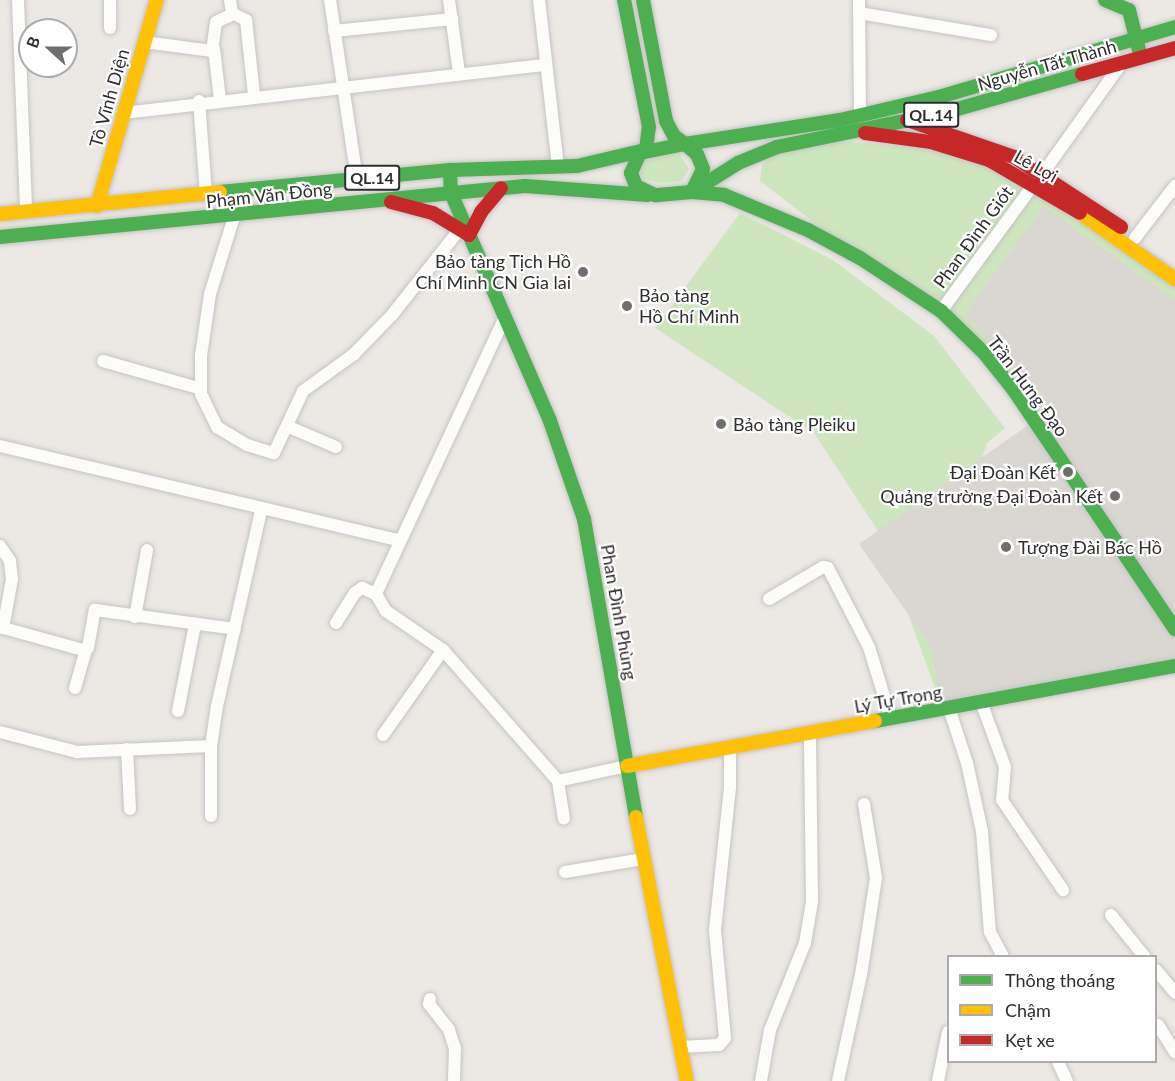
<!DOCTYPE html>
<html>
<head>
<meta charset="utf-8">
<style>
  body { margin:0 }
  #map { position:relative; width:1175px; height:1081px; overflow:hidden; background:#ece8e4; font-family:Lato,sans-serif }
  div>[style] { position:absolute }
  .green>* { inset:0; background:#cee6be }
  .plaza>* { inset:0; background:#dad6d2 }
  .roads { filter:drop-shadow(0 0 2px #c5c4c5) drop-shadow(0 0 2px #c5c4c5) }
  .street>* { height:12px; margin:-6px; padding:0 6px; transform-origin:6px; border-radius:6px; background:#fcfcfb }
  .fast>* { height:14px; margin:-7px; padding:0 7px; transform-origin:7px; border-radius:7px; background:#4caf50 }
  .slow>* { height:14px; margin:-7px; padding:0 7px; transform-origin:7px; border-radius:7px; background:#ffc107 }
  .jam>* { height:14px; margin:-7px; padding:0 7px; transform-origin:7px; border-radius:7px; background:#c62828 }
  .dots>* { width:16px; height:16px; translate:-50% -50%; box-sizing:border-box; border:3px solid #fff; border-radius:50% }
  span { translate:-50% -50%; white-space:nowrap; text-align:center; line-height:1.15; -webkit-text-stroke:4.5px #fff; paint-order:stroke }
  .shield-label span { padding:2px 4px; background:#fff; border:2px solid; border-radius:4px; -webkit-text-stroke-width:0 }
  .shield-label { font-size:16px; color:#2e2e2e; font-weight:700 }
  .street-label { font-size:18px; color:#2e2e2e }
  .poi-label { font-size:18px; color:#2e2e2e }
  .right { translate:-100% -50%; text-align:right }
  .left { translate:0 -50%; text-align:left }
  .legend { position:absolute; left:947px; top:955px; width:210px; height:108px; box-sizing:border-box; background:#fff; border:2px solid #ababab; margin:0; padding:8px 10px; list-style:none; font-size:18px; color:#2e2e2e }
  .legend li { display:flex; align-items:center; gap:12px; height:30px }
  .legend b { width:30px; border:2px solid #ababab }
  .north { position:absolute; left:18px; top:18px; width:60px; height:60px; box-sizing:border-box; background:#fff; border:2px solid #ababab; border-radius:50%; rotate:291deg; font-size:16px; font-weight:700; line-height:24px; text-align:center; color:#2e2e2e }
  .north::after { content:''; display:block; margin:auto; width:21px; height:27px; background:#706f6e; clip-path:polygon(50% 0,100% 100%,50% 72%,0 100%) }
</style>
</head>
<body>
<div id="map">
  <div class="green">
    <i style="clip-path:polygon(839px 141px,929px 149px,1001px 171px,1175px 279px,1175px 620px,1047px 422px,985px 354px,760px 181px,762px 165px,775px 152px)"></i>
    <i style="clip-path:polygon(679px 153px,689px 169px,682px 181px,660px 183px,642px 178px,639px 162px)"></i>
    <i style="clip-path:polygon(740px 213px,833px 260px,934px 336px,1005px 428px,987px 443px,973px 485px,940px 702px,878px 531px,814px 433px,655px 328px)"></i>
  </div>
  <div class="plaza">
    <i style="clip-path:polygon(1044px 206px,1175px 300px,1175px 660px,940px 702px,931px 647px,859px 544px,1044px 414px,1013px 367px,965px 314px)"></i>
  </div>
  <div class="roads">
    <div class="street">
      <i style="left:18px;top:0;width:212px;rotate:87.8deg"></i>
      <i style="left:230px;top:0;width:13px;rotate:81deg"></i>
      <i style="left:232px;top:13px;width:16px;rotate:27deg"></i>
      <i style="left:246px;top:20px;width:75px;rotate:83.9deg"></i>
      <i style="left:330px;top:0;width:181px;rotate:81.4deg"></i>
      <i style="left:449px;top:0;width:74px;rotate:82.2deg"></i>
      <i style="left:539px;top:0;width:168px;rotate:83.5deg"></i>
      <i style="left:859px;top:0;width:116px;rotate:89.5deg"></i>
      <i style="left:859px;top:13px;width:134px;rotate:9.5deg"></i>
      <i style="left:110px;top:28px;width:28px;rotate:-90deg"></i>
      <i style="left:334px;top:31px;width:119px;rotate:-5.8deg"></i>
      <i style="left:144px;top:42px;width:69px;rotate:7.5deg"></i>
      <i style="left:212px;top:51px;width:29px;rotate:-82deg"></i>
      <i style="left:216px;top:22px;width:19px;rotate:-25deg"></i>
      <i style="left:214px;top:49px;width:50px;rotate:83.2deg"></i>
      <i style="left:199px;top:101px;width:94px;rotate:85.7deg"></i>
      <i style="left:123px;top:113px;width:424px;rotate:-6.5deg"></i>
      <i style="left:1043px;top:173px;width:134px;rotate:-54.4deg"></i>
      <i style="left:234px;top:217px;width:81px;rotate:107.3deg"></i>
      <i style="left:210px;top:294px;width:63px;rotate:98.3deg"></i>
      <i style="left:201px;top:356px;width:38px;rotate:90deg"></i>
      <i style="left:201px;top:394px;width:37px;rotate:64deg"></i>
      <i style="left:217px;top:427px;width:35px;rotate:31deg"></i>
      <i style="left:247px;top:445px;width:28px;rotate:17deg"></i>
      <i style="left:274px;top:453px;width:68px;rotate:-64.9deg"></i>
      <i style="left:303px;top:391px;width:62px;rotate:-35.8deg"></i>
      <i style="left:353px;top:355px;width:56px;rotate:-45.7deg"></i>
      <i style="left:392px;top:315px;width:115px;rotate:-51.7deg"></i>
      <i style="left:1135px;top:238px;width:66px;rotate:-52.4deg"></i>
      <i style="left:941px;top:311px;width:157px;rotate:-53.8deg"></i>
      <i style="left:505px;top:317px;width:306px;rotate:115deg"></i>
      <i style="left:376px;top:594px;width:20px;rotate:60deg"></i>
      <i style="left:386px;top:611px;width:69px;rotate:34.4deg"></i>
      <i style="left:443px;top:650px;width:174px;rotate:48.7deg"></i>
      <i style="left:558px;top:781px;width:71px;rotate:-12.3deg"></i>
      <i style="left:103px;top:361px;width:102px;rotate:15.9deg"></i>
      <i style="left:289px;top:427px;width:51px;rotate:23.1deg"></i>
      <i style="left:0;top:446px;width:410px;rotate:13.3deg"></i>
      <i style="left:0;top:546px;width:18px;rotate:56deg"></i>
      <i style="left:10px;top:561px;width:18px;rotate:84deg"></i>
      <i style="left:12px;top:579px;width:50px;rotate:100.4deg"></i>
      <i style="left:769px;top:599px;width:63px;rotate:-30.7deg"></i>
      <i style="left:823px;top:567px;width:5px;rotate:11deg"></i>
      <i style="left:828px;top:568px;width:89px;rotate:62.6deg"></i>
      <i style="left:869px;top:647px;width:75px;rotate:73deg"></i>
      <i style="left:135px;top:617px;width:68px;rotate:-79.8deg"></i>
      <i style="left:336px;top:623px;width:36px;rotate:-58deg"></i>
      <i style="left:355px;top:593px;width:9px;rotate:-36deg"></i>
      <i style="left:362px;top:588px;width:15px;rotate:23deg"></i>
      <i style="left:0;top:627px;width:86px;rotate:15.5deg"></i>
      <i style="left:83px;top:650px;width:5px;rotate:-22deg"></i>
      <i style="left:88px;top:648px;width:39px;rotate:-80deg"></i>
      <i style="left:95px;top:610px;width:141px;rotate:7.7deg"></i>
      <i style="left:75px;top:688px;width:40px;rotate:-74deg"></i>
      <i style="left:981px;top:702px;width:69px;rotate:69.7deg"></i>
      <i style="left:1005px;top:767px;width:33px;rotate:95deg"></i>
      <i style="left:1002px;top:800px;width:109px;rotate:55.9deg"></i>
      <i style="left:949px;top:708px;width:58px;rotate:71.9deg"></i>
      <i style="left:967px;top:763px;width:70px;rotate:77.6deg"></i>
      <i style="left:982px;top:831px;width:101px;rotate:85.5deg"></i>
      <i style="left:990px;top:932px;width:27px;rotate:62deg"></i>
      <i style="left:178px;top:711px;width:89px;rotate:-78.9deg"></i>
      <i style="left:0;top:732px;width:80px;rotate:14.6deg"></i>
      <i style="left:77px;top:752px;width:134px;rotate:-2.6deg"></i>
      <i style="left:383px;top:735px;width:104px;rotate:-54.8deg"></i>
      <i style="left:127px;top:749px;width:60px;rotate:87.1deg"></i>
      <i style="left:558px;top:781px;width:38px;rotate:81deg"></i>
      <i style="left:211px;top:816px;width:70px;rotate:-90deg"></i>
      <i style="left:211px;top:746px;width:40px;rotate:-81.5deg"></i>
      <i style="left:217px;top:706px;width:201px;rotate:-77.3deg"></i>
      <i style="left:565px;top:872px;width:79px;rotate:-9.5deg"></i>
      <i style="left:1111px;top:915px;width:53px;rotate:51.2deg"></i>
      <i style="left:1156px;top:970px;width:30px;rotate:50deg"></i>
      <i style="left:430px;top:999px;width:5px;rotate:101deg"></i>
      <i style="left:429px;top:1004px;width:33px;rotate:52deg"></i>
      <i style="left:449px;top:1030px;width:20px;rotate:72deg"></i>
      <i style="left:455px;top:1049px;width:32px;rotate:92deg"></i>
      <i style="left:1158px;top:1025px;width:32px;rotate:58deg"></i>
      <i style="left:679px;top:1047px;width:40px;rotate:-2.9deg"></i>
      <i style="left:719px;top:1045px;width:9px;rotate:-49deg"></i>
      <i style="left:725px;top:1038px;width:108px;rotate:-95.3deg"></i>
      <i style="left:715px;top:930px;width:143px;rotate:-84deg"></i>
      <i style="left:730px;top:788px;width:40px;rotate:-90deg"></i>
      <i style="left:1058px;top:1062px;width:21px;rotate:65deg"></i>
      <i style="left:761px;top:1081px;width:52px;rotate:-80deg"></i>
      <i style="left:770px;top:1030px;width:94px;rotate:-68.1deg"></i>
      <i style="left:805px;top:943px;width:42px;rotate:-80.3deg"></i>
      <i style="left:812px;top:902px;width:169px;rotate:-90.7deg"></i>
      <i style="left:838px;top:1081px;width:108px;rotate:-77.8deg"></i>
      <i style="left:861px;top:975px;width:98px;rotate:-81.2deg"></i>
      <i style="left:876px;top:878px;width:75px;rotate:-99.2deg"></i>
      <i style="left:938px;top:1081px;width:50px;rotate:-78.5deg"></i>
    </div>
    <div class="fast">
      <i style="left:643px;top:0;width:123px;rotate:79.2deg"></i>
      <i style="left:666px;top:121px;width:17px;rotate:62deg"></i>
      <i style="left:674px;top:136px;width:14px;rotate:36deg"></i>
      <i style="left:685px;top:144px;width:157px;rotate:-8.8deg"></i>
      <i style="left:840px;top:120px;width:102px;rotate:-13.1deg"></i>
      <i style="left:939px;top:97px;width:246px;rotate:-16.5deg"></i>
      <i style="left:1105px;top:0;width:26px;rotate:23deg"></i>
      <i style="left:1129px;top:10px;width:41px;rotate:76deg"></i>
      <i style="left:685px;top:144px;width:16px;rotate:40deg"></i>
      <i style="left:697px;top:154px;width:16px;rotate:68deg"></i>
      <i style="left:703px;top:169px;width:25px;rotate:116deg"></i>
      <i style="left:692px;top:192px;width:37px;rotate:175deg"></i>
      <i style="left:655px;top:195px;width:21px;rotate:-155deg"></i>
      <i style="left:636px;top:186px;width:14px;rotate:-111deg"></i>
      <i style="left:631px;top:173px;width:22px;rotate:-66deg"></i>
      <i style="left:640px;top:153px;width:46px;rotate:-11.3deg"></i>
      <i style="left:450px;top:170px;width:23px;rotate:88deg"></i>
      <i style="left:451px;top:193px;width:249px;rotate:66.5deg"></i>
      <i style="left:550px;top:421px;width:104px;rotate:70.9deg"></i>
      <i style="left:584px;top:519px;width:303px;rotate:80.1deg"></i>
      <i style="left:220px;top:192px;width:231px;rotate:-5.5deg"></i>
      <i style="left:450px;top:170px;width:127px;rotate:-1.8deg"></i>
      <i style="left:577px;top:166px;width:71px;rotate:-13.1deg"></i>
      <i style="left:646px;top:150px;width:23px;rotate:-83deg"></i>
      <i style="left:649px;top:127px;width:129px;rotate:-101.1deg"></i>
      <i style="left:692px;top:192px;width:32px;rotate:5deg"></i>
      <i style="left:724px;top:195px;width:91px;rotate:22.6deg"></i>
      <i style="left:808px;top:230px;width:59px;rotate:28.3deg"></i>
      <i style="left:860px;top:258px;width:97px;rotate:33.2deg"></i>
      <i style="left:941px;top:311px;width:62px;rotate:44.3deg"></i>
      <i style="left:985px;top:354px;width:45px;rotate:51.3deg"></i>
      <i style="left:1013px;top:389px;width:290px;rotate:56deg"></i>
      <i style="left:692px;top:192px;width:54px;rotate:-32.2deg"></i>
      <i style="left:738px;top:163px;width:42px;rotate:-22.3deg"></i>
      <i style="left:777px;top:147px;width:169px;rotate:-11.6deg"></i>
      <i style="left:943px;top:113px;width:144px;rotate:-15.7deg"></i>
      <i style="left:0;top:237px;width:527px;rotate:-5.55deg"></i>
      <i style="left:525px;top:186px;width:123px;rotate:4.2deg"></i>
      <i style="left:875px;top:721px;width:305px;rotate:-10.4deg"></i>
    </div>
    <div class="slow">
      <i style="left:97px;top:206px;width:215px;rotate:-73.8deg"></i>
      <i style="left:1080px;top:213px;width:116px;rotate:34.8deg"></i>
      <i style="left:0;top:214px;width:221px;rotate:-5.7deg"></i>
      <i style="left:627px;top:766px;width:252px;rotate:-10.3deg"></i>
      <i style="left:636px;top:817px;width:269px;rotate:79.1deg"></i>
    </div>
    <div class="jam">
      <i style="left:1082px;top:74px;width:97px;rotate:-15.6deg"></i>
      <i style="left:907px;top:120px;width:113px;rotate:19.1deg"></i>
      <i style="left:1014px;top:157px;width:128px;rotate:33.2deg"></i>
      <i style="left:865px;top:133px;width:67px;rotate:7.8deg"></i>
      <i style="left:931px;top:142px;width:61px;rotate:17.2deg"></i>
      <i style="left:989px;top:160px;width:105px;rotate:30.2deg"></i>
      <i style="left:391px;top:202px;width:43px;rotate:14.7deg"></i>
      <i style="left:433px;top:213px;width:42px;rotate:31.4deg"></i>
      <i style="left:469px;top:235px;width:26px;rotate:-62deg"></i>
      <i style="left:481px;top:212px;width:31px;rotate:-50deg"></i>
    </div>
  </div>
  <div class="dots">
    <i style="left:583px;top:272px;background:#706f6e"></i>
    <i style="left:627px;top:306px;background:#706f6e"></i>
    <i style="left:721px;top:424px;background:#706f6e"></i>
    <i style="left:1068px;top:472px;background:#706f6e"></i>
    <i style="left:1115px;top:496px;background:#706f6e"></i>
    <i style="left:1006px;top:547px;background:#706f6e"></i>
  </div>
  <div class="shield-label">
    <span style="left:931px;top:115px">QL.14</span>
    <span style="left:372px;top:178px">QL.14</span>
  </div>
  <div class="street-label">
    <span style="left:1047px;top:65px;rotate:-16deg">Nguyễn Tất Thành</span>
    <span style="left:109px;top:98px;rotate:-74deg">Tô Vĩnh Diện</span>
    <span style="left:1036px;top:166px;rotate:29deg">Lê Lợi</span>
    <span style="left:269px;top:195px;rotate:-6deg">Phạm Văn Đồng</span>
    <span style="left:973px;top:237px;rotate:-54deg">Phan Đình Giót</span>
    <span style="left:1028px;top:386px;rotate:53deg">Trần Hưng Đạo</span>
    <span style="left:619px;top:612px;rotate:80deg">Phan Đình Phùng</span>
    <span style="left:898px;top:699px;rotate:-10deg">Lý Tự Trọng</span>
  </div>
  <div class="poi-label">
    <span class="right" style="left:571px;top:272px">Bảo tàng Tịch Hồ<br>Chí Minh CN Gia lai</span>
    <span class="left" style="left:639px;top:306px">Bảo tàng<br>Hồ Chí Minh</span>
    <span class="left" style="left:733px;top:424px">Bảo tàng Pleiku</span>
    <span class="right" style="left:1056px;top:472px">Đại Đoàn Kết</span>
    <span class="right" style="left:1103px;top:496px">Quảng trường Đại Đoàn Kết</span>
    <span class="left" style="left:1018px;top:547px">Tượng Đài Bác Hồ</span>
  </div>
  <ul class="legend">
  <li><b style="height:8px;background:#4caf50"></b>Thông thoáng</li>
  <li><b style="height:8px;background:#ffc107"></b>Chậm</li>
  <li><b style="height:8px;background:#c62828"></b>Kẹt xe</li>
  </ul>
  <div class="north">B</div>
</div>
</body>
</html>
